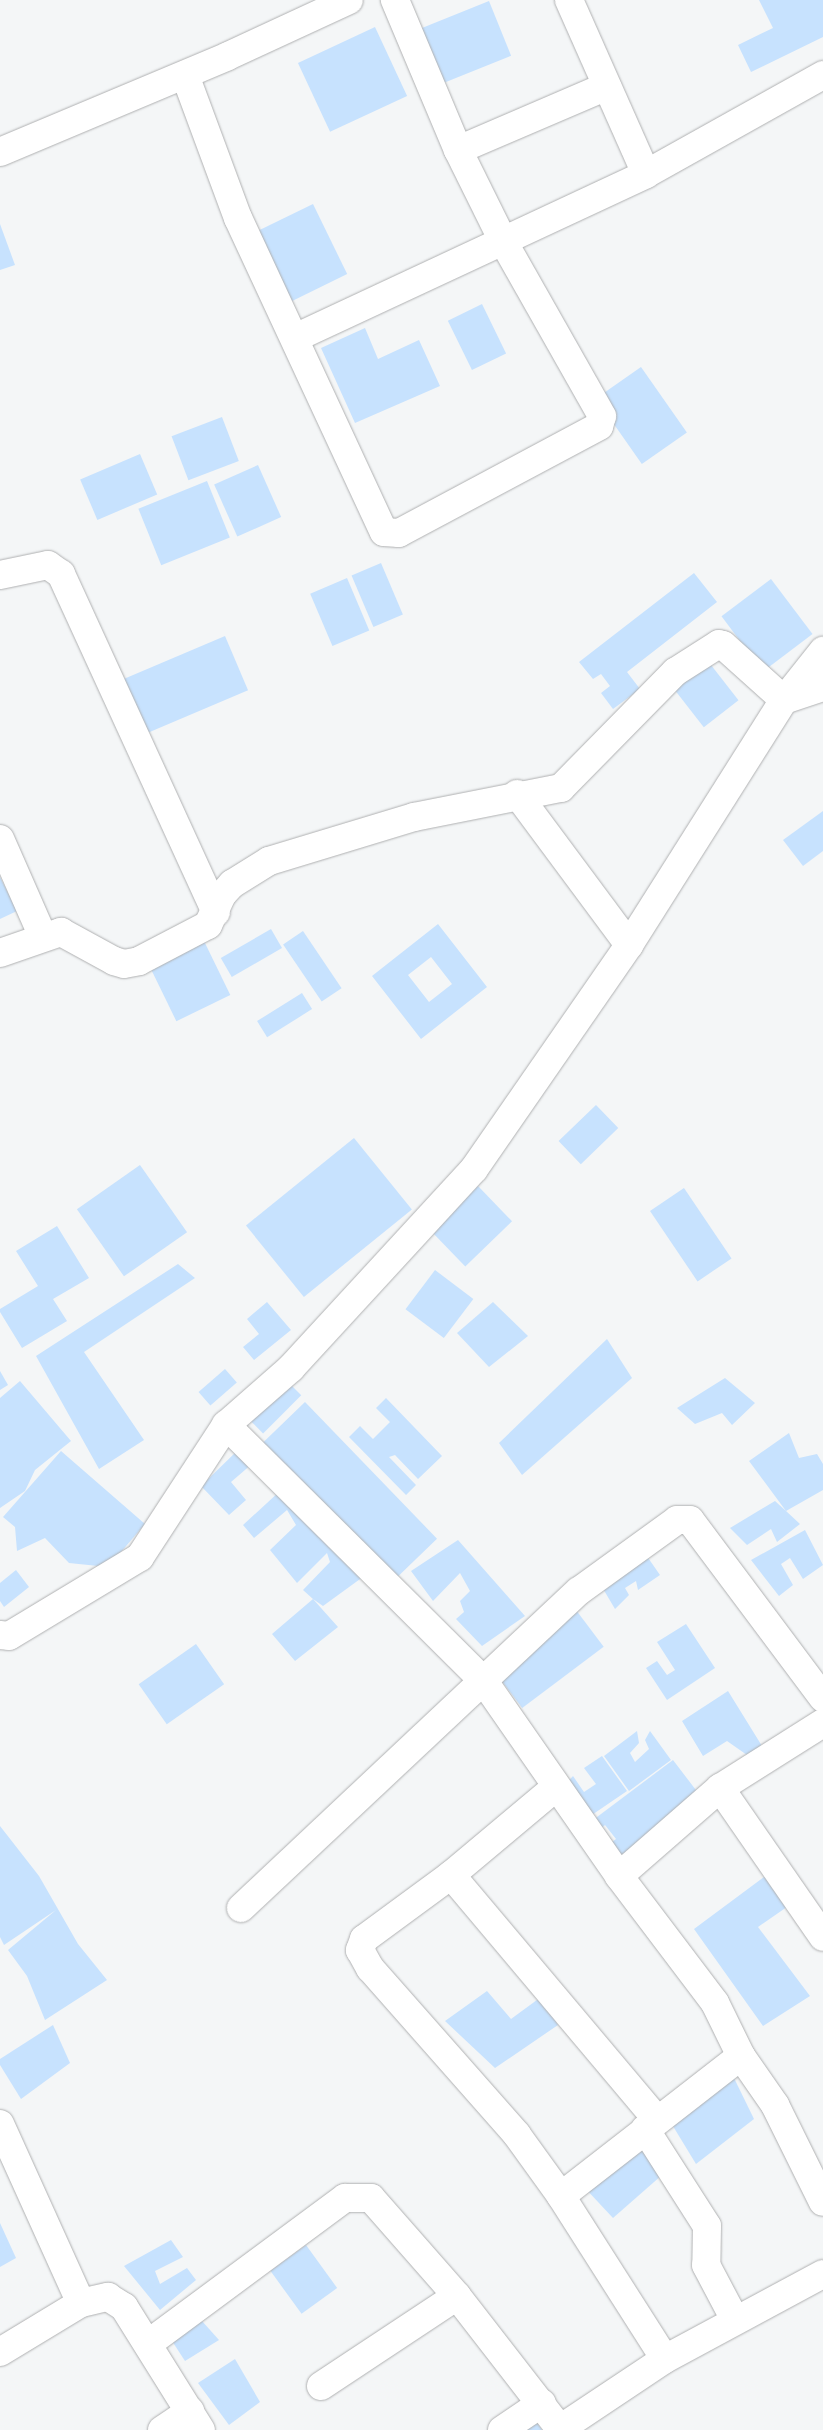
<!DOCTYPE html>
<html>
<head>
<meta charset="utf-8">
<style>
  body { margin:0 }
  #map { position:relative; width:823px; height:2430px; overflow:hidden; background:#f4f6f7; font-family:"Titillium Web",sans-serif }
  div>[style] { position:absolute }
  .building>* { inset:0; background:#c7e2fe; transform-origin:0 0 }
  .roads { filter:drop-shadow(0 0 1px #afb0b1) drop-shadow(0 0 1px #afb0b1) }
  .minor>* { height:28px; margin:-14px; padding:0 14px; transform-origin:14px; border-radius:14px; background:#fff }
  span { translate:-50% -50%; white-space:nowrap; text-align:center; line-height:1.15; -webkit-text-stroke:5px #f4f6f7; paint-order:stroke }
</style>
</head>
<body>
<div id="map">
  <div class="building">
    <i style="clip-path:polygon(759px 0,823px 0,823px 37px,751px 72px,738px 45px,773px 28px)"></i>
    <i style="left:489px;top:1px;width:59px;height:79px;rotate:68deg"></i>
    <i style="left:375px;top:27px;width:76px;height:85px;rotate:65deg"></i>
    <i style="left:313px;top:204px;width:78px;height:68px;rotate:64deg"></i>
    <i style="clip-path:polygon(0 224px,15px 265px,0 270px)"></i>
    <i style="left:482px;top:304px;width:55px;height:38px;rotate:64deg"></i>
    <i style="clip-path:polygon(365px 328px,378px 359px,419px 340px,440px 386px,355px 423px,321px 348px)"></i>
    <i style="left:641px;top:367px;width:80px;height:55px;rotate:55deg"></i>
    <i style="left:222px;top:417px;width:47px;height:54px;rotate:69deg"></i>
    <i style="left:140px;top:454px;width:44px;height:65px;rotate:67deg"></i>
    <i style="left:258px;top:465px;width:57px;height:48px;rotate:66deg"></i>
    <i style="left:207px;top:481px;width:61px;height:74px;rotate:68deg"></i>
    <i style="left:381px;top:563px;width:56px;height:32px;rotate:67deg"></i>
    <i style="clip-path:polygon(694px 573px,717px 602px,627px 672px,640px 689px,613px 709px,601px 693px,610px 686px,601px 674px,593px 679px,579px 662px)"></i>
    <i style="left:347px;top:578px;width:57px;height:40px;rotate:67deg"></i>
    <i style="left:771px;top:579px;width:69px;height:62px;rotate:53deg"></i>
    <i style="left:225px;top:636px;width:59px;height:119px;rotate:67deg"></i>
    <i style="left:704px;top:656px;width:56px;height:44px;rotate:52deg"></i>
    <i style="clip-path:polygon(823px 811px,823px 851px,803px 866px,783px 840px)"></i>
    <i style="clip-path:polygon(0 877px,17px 911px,0 919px)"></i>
    <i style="clip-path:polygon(evenodd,438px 924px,487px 987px,421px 1039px,372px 976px,438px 924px,431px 957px,452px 984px,429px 1002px,408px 975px,431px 957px)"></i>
    <i style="left:271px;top:929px;width:22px;height:58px;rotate:60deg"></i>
    <i style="left:303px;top:931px;width:69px;height:24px;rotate:56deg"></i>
    <i style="left:204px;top:941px;width:60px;height:60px;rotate:64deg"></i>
    <i style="left:302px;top:993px;width:19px;height:53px;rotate:58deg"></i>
    <i style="left:596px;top:1105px;width:32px;height:52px;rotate:46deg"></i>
    <i style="left:354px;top:1138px;width:92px;height:139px;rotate:51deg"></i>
    <i style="left:140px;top:1165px;width:82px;height:77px;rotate:55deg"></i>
    <i style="left:478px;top:1186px;width:49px;height:65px;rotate:46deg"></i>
    <i style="left:684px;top:1188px;width:85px;height:41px;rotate:56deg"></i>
    <i style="clip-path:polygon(57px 1226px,89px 1278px,53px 1299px,67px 1321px,22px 1348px,0 1312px,0 1309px,38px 1286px,16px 1251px)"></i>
    <i style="clip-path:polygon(178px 1264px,195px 1278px,84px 1352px,144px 1440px,99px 1469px,36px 1356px)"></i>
    <i style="left:435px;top:1270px;width:48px;height:49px;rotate:37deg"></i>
    <i style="clip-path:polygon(267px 1302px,291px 1330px,254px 1360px,243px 1347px,259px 1334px,247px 1319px)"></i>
    <i style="clip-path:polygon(493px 1302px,528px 1336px,489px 1367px,457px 1333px)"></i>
    <i style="clip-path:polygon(607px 1339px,632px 1378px,522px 1475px,499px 1443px)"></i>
    <i style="left:225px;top:1369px;width:18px;height:35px;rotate:49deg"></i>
    <i style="clip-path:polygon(0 1371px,8px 1385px,0 1390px)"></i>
    <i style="clip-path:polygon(725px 1378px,755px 1403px,732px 1425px,722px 1413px,695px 1424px,677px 1408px)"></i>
    <i style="left:285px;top:1379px;width:23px;height:54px;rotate:45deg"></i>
    <i style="clip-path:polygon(20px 1381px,71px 1441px,35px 1470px,25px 1491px,0 1508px,0 1398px)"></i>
    <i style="clip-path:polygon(386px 1398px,442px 1456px,418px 1479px,395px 1455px,389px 1457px,416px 1485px,406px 1495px,349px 1437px,360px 1426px,373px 1439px,390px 1422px,376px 1408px)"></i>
    <i style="left:305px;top:1402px;width:190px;height:59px;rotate:46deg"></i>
    <i style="clip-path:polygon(789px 1433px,799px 1458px,817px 1454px,823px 1464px,823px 1490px,786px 1511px,800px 1524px,777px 1542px,771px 1529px,747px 1545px,730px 1528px,775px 1501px,786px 1511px,749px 1461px)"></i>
    <i style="clip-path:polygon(238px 1450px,259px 1458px,231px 1482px,246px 1500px,229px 1515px,201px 1486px)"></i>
    <i style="clip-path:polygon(61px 1451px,145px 1524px,108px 1567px,69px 1563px,45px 1538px,17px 1551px,15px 1527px,3px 1517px)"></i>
    <i style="clip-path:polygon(280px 1491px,367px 1574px,323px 1606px,313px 1599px,338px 1627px,295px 1661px,272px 1634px,313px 1599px,303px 1590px,330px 1562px,327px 1553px,297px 1583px,270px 1550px,296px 1525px,287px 1510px,254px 1538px,243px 1525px)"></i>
    <i style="clip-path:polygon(805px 1530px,823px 1565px,803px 1579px,790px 1558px,781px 1564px,793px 1585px,779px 1596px,751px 1560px)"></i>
    <i style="clip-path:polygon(458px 1540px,525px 1616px,482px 1646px,456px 1619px,464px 1612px,460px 1601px,470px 1591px,460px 1573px,433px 1601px,411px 1571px)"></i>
    <i style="clip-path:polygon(644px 1552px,660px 1575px,638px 1590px,636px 1581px,625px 1588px,629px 1595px,615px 1609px,602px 1587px)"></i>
    <i style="clip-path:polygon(16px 1570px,29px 1587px,4px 1607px,0 1601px,0 1583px)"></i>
    <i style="left:576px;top:1610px;width:46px;height:102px;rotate:53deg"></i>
    <i style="clip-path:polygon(686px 1624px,715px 1668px,667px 1700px,646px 1668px,657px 1661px,667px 1675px,675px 1670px,657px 1642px)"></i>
    <i style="left:196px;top:1644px;width:49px;height:70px;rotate:55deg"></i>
    <i style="clip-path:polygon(728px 1691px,762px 1746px,747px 1755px,727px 1741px,703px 1756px,682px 1721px)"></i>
    <i style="clip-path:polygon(637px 1731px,639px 1743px,630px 1753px,635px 1762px,649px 1749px,645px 1740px,650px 1731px,671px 1760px,629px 1791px,604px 1756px)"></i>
    <i style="clip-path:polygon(602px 1756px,627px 1791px,583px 1821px,561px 1789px,573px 1776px,584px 1792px,596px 1784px,584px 1768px)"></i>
    <i style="clip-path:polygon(673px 1760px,702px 1798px,615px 1862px,604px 1848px,616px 1839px,605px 1825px,597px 1832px,589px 1823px)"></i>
    <i style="clip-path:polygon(0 1826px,39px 1876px,78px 1944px,107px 1980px,45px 2020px,27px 1976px,8px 1950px,56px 1910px,4px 1945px,0 1937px)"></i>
    <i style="clip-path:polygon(768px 1874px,797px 1900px,758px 1927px,810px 1996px,763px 2026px,694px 1929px)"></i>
    <i style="clip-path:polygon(487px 1991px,511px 2019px,541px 1997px,558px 2025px,495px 2068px,445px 2021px)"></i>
    <i style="clip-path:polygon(53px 2025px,70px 2063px,21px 2099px,0 2065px,0 2059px)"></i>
    <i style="clip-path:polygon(733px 2076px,754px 2119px,696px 2164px,665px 2113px)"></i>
    <i style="clip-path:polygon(649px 2135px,670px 2168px,613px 2218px,584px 2187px)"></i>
    <i style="clip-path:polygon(0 2223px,16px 2258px,0 2267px)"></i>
    <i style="clip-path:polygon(171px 2240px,183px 2257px,155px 2271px,160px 2284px,187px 2268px,196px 2280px,160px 2310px,124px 2266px)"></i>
    <i style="left:306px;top:2245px;width:53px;height:44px;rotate:54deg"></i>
    <i style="clip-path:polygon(202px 2321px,219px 2340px,185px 2361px,172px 2341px)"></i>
    <i style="clip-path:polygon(235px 2359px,260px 2402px,229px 2425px,198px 2383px)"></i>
    <i style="clip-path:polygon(534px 2418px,542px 2430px,515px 2430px)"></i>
  </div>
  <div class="roads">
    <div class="minor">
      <i style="left:569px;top:0;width:190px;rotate:66.1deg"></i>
      <i style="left:185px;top:75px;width:153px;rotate:69.7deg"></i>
      <i style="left:238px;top:218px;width:346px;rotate:65.1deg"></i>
      <i style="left:384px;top:532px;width:15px;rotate:4deg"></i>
      <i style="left:399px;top:533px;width:227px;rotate:-28.1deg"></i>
      <i style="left:599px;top:426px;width:10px;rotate:-73deg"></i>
      <i style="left:602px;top:416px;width:199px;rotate:-119.5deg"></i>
      <i style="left:504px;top:243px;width:104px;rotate:-116.3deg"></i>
      <i style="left:458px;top:150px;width:163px;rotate:-112.8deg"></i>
      <i style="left:458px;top:150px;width:162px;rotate:-23.2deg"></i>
      <i style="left:0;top:152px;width:247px;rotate:-22.8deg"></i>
      <i style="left:228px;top:56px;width:133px;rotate:-24.8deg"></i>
      <i style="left:295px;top:338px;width:387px;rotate:-25deg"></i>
      <i style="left:646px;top:174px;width:203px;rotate:-29.2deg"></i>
      <i style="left:0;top:575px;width:49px;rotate:-11.8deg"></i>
      <i style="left:48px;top:565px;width:16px;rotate:35deg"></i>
      <i style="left:61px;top:574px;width:372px;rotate:65.4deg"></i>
      <i style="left:517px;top:794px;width:188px;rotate:53.4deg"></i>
      <i style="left:0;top:839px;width:107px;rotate:66.3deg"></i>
      <i style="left:0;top:953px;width:65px;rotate:-19deg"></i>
      <i style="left:61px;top:932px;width:60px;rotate:28.7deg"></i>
      <i style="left:114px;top:961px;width:10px;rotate:17deg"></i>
      <i style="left:124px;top:964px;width:15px;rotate:-11deg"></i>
      <i style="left:139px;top:961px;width:78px;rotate:-27.6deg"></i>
      <i style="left:208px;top:925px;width:33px;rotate:-65deg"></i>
      <i style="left:222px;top:895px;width:15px;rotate:-48deg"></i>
      <i style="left:232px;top:884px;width:44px;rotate:-31.9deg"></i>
      <i style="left:269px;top:861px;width:152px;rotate:-16.9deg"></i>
      <i style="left:414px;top:817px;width:150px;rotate:-11.2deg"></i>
      <i style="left:561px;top:788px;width:163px;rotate:-45.5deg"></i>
      <i style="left:675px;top:672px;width:52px;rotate:-32.5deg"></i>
      <i style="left:719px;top:644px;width:4px;rotate:14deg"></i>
      <i style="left:723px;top:645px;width:82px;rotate:42deg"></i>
      <i style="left:784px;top:700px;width:41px;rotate:-18.4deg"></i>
      <i style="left:226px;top:1425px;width:362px;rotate:44.8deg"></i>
      <i style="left:483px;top:1680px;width:239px;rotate:55.2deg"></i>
      <i style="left:619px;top:1876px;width:159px;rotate:52.9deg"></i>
      <i style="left:715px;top:2003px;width:59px;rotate:63.9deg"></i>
      <i style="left:741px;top:2056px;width:60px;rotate:55.2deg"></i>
      <i style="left:775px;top:2105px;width:108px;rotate:63.7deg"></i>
      <i style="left:0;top:1635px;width:9px;rotate:6deg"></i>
      <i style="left:9px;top:1636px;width:153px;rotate:-31.1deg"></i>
      <i style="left:140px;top:1557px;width:158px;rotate:-56.9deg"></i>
      <i style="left:226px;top:1425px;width:86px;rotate:-41.2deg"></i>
      <i style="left:291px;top:1368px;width:270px;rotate:-47.4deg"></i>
      <i style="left:474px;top:1169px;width:272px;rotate:-55.3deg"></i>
      <i style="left:629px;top:945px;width:290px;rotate:-57.7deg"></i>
      <i style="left:784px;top:700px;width:63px;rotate:-51.5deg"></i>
      <i style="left:556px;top:1787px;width:137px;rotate:140deg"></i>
      <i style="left:451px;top:1875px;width:108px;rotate:143.7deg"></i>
      <i style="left:364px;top:1939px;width:12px;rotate:110deg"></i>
      <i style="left:360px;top:1950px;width:21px;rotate:61deg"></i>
      <i style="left:370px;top:1968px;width:222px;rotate:48.6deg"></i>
      <i style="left:517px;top:2135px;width:75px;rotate:54.2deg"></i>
      <i style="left:561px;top:2196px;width:193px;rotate:57.5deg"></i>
      <i style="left:720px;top:1788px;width:181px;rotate:55.3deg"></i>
      <i style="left:451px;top:1875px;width:320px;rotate:49.9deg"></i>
      <i style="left:619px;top:1876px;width:134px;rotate:-41.1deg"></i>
      <i style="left:720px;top:1788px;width:122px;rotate:-32.3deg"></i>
      <i style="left:241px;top:1908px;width:463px;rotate:-43.2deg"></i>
      <i style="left:579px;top:1591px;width:121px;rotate:-35.9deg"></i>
      <i style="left:677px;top:1520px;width:13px"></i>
      <i style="left:690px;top:1520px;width:222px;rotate:53.2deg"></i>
      <i style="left:0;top:2124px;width:196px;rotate:65.7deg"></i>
      <i style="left:645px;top:2129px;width:115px;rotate:57.4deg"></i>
      <i style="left:707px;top:2226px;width:39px;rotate:91deg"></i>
      <i style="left:706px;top:2265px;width:62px;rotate:62.2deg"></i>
      <i style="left:561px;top:2196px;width:228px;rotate:-37.9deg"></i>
      <i style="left:149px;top:2343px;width:244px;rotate:-36.5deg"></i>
      <i style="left:345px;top:2198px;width:26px"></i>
      <i style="left:371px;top:2198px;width:130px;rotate:48.7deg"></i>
      <i style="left:457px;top:2296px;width:170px;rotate:52.2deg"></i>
      <i style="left:0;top:2352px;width:95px;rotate:-31.2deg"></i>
      <i style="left:81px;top:2303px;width:28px;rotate:-13deg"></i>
      <i style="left:108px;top:2297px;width:19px;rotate:32deg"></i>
      <i style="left:124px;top:2307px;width:145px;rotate:58deg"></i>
      <i style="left:321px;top:2386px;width:163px;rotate:-33.5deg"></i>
      <i style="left:560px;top:2429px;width:126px;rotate:-33.7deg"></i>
      <i style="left:665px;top:2359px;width:179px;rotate:-28.3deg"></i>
      <i style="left:162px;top:2430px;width:34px;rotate:-34deg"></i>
      <i style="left:502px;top:2430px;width:48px;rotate:-34deg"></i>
    </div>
  </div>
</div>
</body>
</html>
